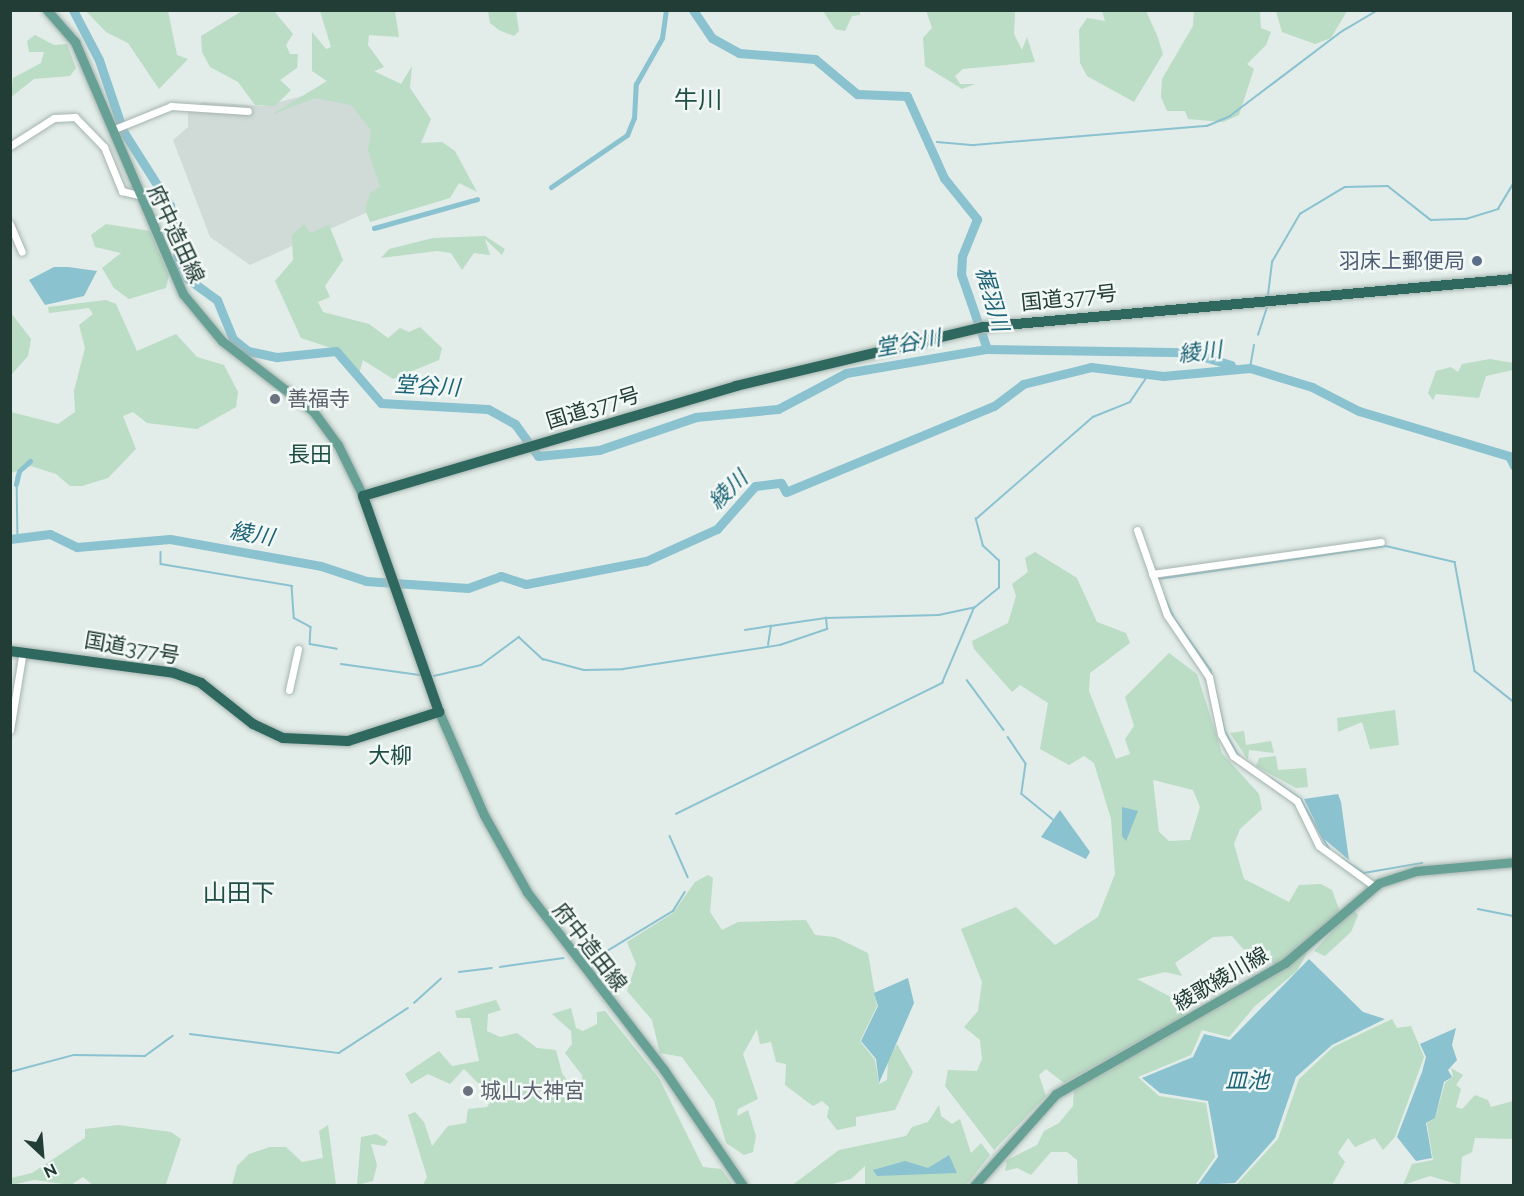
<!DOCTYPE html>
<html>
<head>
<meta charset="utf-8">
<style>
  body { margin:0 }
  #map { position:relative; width:1524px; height:1196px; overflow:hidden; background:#e2ece8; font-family:Raleway,"Noto Sans JP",sans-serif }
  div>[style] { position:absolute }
  .built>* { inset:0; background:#d0dbd7 }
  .green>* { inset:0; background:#bbdcc5 }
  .water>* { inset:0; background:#8bc2d0 }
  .stream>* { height:1.5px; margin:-0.75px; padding:0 0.75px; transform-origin:0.75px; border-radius:0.75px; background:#8bc2d0 }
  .canal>* { height:5px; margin:-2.5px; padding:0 2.5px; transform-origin:2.5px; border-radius:2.5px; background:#8bc2d0 }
  .river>* { height:9px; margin:-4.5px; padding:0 4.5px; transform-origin:4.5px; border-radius:4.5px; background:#8bc2d0 }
  .roads { filter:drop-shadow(0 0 2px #a5b4af) drop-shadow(0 0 2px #a5b4af) }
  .minor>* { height:7px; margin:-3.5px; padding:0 3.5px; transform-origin:3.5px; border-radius:3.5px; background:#fff }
  .major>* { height:9px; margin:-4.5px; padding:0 4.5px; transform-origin:4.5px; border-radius:4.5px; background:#67a094 }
  .highway>* { height:10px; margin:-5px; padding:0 5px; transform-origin:5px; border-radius:5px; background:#2e685f }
  .dots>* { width:16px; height:16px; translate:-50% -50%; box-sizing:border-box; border:3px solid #f2f8f5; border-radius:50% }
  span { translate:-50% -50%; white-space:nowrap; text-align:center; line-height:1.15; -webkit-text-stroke:5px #f2f8f5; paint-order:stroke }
  .street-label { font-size:21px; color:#223c36 }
  .service-label { font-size:21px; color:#4e5e75 }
  .right { translate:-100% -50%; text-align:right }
  .worship-label { font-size:21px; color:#5b616d }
  .left { translate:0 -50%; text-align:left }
  .water-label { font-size:22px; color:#1d6477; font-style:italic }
  .neighbourhood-label { font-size:22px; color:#1e4e44 }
  .quarter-label { font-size:24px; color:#1e4e44 }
  .frame { position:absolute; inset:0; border:12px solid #223c36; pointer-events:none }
  .north { position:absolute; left:12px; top:1124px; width:60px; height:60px; -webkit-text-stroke:4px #f2f8f5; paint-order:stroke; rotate:154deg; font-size:16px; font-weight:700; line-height:24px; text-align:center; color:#223c36 }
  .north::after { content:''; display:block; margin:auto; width:21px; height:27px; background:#223c36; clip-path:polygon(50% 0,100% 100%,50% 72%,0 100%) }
</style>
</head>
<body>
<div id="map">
  <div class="built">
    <i style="clip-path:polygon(314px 93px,352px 104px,372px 128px,386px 189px,370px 211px,250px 265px,210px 237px,173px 140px,188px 127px,188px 109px,203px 102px,264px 106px)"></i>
  </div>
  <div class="green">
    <i style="clip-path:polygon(926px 10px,1015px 11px,1014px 34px,1022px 50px,1027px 37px,1035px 62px,963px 69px,955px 76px,960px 84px,975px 84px,962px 89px,925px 66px,923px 38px,932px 28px)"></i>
    <i style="clip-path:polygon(86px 11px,168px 11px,177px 55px,188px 59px,159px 89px,128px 43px,106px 32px)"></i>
    <i style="clip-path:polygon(242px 11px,274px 11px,293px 34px,286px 45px,290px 54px,298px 54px,297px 68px,280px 80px,291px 90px,275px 106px,255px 105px,238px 82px,210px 67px,202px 52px,201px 36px)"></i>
    <i style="clip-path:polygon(320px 11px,395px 11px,399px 37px,369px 35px,368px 45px,384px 67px,374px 71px,401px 84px,412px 66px,410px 88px,431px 119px,421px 143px,442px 142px,455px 151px,477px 192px,459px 183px,450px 198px,370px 222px,365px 209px,370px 193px,380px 187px,368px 151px,371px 130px,351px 105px,315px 98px,271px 115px,327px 81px,312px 71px,312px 32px,326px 49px,331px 47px)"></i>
    <i style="clip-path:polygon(488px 11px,516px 11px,519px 31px,514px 36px,499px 30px,490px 23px)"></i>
    <i style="clip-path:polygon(823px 11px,860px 11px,860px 15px,852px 16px,845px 31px,835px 29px)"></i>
    <i style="clip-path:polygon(1102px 11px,1146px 11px,1157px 35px,1163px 54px,1134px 102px,1087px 76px,1080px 63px,1079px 30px,1087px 18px,1105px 21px)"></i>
    <i style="clip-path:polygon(1194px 11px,1260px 11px,1261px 28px,1271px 32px,1266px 45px,1247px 64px,1254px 69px,1239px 115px,1223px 122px,1188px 119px,1185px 111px,1167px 111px,1161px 97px,1162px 79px,1193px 26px)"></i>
    <i style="clip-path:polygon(1276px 11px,1347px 11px,1331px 38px,1315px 44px,1282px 32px)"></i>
    <i style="clip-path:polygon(35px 35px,54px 45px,67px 44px,76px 68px,70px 76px,34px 79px,11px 97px,13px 78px,41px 63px,44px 52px,29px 52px,27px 41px)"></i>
    <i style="clip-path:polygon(106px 224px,150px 231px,169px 275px,166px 288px,129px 299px,114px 288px,102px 268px,121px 253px,95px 247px,91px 235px)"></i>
    <i style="clip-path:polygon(304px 224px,310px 233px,329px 225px,343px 260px,325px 286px,330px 297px,318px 302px,323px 312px,369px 324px,388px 338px,400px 328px,409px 332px,420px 327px,442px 348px,439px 360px,393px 379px,363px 360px,359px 374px,340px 351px,301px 338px,275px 281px,293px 260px,292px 235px)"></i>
    <i style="clip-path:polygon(485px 236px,505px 249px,502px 255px,485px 239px,490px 255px,474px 253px,462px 270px,451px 253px,437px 251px,381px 258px,389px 249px,433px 238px)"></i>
    <i style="clip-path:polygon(106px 300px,116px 304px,137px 351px,176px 334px,197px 357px,224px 365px,238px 392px,236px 407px,197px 429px,147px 423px,133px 412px,123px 416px,136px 449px,108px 478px,82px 486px,70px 486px,56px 474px,31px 466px,11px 473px,11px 412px,58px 424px,75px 412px,74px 391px,85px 348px,79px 325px,93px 314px,89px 308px,49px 313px,48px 307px)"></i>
    <i style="clip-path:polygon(11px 313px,31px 339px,28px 356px,11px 375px)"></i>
    <i style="clip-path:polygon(1490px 359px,1513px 363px,1513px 370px,1486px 376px,1479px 398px,1436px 394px,1433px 400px,1428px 393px,1436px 371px,1451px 367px,1458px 372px,1462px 364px)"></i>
    <i style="clip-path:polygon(evenodd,1035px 552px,1077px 578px,1097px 622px,1126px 633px,1130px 643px,1090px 673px,1089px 691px,1116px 759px,1130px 754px,1125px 739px,1134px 726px,1125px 697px,1169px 653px,1197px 674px,1222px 753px,1259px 794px,1262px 809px,1240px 829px,1234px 844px,1244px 879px,1289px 902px,1299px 885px,1321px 884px,1332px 890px,1340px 912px,1298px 951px,1273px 966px,1270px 950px,1250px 957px,1232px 936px,1213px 937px,1175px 963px,1182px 976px,1165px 972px,1137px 979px,1178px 1001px,1184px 1016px,1064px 1083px,1046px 1069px,1039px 1075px,1046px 1096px,994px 1150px,945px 1086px,948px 1070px,977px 1071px,982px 1059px,980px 1040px,964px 1027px,978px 1011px,982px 982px,961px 929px,1016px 907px,1055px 945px,1098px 917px,1115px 874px,1111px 819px,1094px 763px,1084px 756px,1069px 765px,1040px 749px,1048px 703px,1020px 685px,1012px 692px,974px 649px,972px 641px,1008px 623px,1016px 596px,1012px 584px,1028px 572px,1025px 558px,1035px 552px,1153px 780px,1193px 790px,1200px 807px,1190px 840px,1169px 841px,1159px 832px,1153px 780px)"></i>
    <i style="clip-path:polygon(1395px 710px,1399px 745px,1370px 749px,1362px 722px,1338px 732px,1337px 718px)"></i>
    <i style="clip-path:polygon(1244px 731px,1246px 745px,1271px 741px,1274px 753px,1249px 750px,1248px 760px,1230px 733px)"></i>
    <i style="clip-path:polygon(1276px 756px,1278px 770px,1306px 768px,1308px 787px,1296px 788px,1256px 766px,1259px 758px)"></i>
    <i style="clip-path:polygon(708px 875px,713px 878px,710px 912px,722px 930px,738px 922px,806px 920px,815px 935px,835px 937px,868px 953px,877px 1006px,860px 1041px,875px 1060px,879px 1084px,887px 1080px,888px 1060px,897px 1044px,913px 1072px,895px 1110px,856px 1117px,856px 1126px,837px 1130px,827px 1117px,829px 1107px,822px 1101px,813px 1106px,785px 1085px,786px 1064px,776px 1062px,771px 1042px,760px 1044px,757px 1029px,743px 1054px,758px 1099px,738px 1109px,737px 1116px,748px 1110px,756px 1136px,753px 1152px,744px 1155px,726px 1143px,714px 1101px,682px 1057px,660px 1053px,652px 1020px,627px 991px,636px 964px,627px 942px,673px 913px,695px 882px)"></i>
    <i style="clip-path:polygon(1353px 909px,1358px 915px,1351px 932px,1325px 956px,1314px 951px)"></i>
    <i style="clip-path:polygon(1308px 951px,1297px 971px,1255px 1006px,1229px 1037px,1202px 1030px,1191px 1055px,1138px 1077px,1159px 1096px,1206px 1103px,1215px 1157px,1195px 1185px,1078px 1185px,1077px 1160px,1067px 1152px,1051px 1152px,1031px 1175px,1017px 1168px,1005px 1171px,1007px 1160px,1037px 1145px,1044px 1131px,1059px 1123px,1073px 1106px,1074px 1088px)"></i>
    <i style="clip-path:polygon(496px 1000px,501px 1010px,488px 1014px,487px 1031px,500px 1037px,517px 1033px,537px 1048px,556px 1050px,562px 1073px,575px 1092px,583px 1093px,582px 1075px,565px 1053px,572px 1044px,571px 1031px,552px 1014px,571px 1008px,576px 1028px,583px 1031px,597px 1024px,597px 1012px,605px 1011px,659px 1078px,703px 1167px,721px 1169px,733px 1185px,423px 1185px,427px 1177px,408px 1115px,415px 1112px,424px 1122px,432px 1146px,448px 1126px,466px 1123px,468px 1109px,487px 1107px,493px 1098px,464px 1069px,450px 1084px,428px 1074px,411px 1084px,405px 1074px,439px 1051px,452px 1066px,479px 1061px,470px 1018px,457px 1018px,455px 1011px)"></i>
    <i style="clip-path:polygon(1392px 1019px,1397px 1028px,1411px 1026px,1424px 1057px,1395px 1137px,1383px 1150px,1375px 1138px,1355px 1147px,1348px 1138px,1338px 1153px,1345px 1162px,1332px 1185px,1236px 1185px,1278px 1139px,1299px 1079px,1333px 1047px)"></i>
    <i style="clip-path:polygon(1451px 1068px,1463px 1075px,1456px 1085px,1461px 1089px,1456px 1107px,1462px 1109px,1475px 1095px,1488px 1100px,1491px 1107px,1513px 1101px,1513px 1139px,1475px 1138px,1472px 1152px,1462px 1157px,1460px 1185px,1430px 1176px,1403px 1185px,1412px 1164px,1433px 1160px,1427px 1123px,1435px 1118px,1445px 1083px,1453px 1076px)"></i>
    <i style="clip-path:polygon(939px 1105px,941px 1116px,952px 1124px,960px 1119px,971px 1153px,981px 1143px,990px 1155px,966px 1185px,865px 1185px,865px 1166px,851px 1179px,829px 1185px,791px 1186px,839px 1150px,906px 1136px,912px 1127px,928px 1122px)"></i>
    <i style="clip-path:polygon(118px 1125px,171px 1132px,181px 1139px,166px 1184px,93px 1185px,83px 1177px,71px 1185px,34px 1180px,11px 1185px,11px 1178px,32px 1173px,85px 1138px,85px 1129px)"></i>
    <i style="clip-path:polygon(328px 1125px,336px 1185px,232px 1185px,237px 1166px,249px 1154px,270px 1147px,286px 1147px,302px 1162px,323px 1158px,319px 1131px)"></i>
    <i style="clip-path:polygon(376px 1134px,388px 1141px,385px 1146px,371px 1144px,377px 1165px,373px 1181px,357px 1185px,361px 1137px)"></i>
  </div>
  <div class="water">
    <i style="clip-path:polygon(54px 267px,68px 267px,97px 271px,84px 296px,45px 305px,29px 280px)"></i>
    <i style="clip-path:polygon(1338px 794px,1341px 802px,1349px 860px,1323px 838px,1304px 799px)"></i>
    <i style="clip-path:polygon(1122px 807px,1138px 811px,1126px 841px,1122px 836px)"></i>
    <i style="clip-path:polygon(1060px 810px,1090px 852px,1086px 859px,1041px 837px)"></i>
    <i style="clip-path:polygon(1309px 959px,1363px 1012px,1385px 1019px,1332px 1045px,1296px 1077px,1275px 1138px,1235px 1183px,1198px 1185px,1218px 1157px,1208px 1101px,1160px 1093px,1142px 1078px,1193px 1057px,1204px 1034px,1230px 1040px)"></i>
    <i style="clip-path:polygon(908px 978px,914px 1003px,879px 1083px,876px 1059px,861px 1041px,878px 1006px,874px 993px)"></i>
    <i style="clip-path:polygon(1456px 1028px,1452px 1045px,1457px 1060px,1448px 1070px,1452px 1077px,1444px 1082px,1435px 1118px,1426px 1123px,1432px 1158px,1416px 1161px,1397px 1137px,1422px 1072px,1426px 1057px,1420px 1044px)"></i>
    <i style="clip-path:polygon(949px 1155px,957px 1173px,877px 1176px,873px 1170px,905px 1161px,928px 1168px)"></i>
  </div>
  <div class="stream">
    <i style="left:937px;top:142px;width:37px;rotate:5deg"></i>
    <i style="left:974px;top:145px;width:234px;rotate:-4.7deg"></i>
    <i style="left:1207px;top:126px;width:25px;rotate:-23deg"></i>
    <i style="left:1230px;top:116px;width:139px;rotate:-37.1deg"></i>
    <i style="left:1341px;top:32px;width:43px;rotate:-30.7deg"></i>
    <i style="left:1268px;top:295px;width:33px;rotate:-83deg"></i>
    <i style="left:1272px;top:262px;width:56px;rotate:-59.7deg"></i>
    <i style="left:1300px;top:214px;width:52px;rotate:-31deg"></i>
    <i style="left:1345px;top:187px;width:43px;rotate:-1.3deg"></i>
    <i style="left:1388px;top:186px;width:55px;rotate:38.3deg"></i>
    <i style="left:1431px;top:220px;width:35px;rotate:-2deg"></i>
    <i style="left:1466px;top:219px;width:34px;rotate:-17deg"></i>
    <i style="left:1498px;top:209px;width:31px;rotate:-59deg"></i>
    <i style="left:1258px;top:335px;width:29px;rotate:-72deg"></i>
    <i style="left:1250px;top:368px;width:23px;rotate:-80deg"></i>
    <i style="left:17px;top:477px;width:62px;rotate:89.1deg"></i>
    <i style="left:161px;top:552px;width:12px;rotate:90deg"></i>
    <i style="left:161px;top:564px;width:133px;rotate:9.5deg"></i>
    <i style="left:292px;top:586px;width:32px;rotate:86deg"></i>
    <i style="left:294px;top:618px;width:19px;rotate:28deg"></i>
    <i style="left:311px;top:627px;width:17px;rotate:93deg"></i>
    <i style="left:310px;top:644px;width:27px;rotate:10deg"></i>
    <i style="left:1158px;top:579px;width:230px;rotate:-8.2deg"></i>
    <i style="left:1386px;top:546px;width:71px;rotate:13.1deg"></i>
    <i style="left:1455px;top:562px;width:111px;rotate:79.6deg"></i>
    <i style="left:1475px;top:671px;width:50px;rotate:38.5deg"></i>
    <i style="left:1160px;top:587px;width:35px;rotate:65deg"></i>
    <i style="left:1175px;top:619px;width:62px;rotate:54.8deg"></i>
    <i style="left:1211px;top:670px;width:63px;rotate:77.1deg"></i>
    <i style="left:1225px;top:731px;width:29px;rotate:61deg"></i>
    <i style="left:745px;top:630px;width:26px;rotate:-9deg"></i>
    <i style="left:768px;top:645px;width:19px;rotate:-81deg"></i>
    <i style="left:771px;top:626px;width:55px;rotate:-8.4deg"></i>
    <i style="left:341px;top:664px;width:79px;rotate:8deg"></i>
    <i style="left:434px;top:676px;width:48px;rotate:-13.2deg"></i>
    <i style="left:481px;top:665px;width:47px;rotate:-36.4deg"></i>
    <i style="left:519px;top:637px;width:33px;rotate:43deg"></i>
    <i style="left:543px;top:659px;width:42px;rotate:15deg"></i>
    <i style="left:584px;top:670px;width:39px;rotate:-1deg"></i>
    <i style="left:623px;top:669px;width:159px;rotate:-8.7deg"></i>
    <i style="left:780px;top:645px;width:50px;rotate:-18.8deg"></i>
    <i style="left:827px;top:629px;width:11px;rotate:-95deg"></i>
    <i style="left:826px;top:618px;width:113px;rotate:-1.5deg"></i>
    <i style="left:939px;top:615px;width:34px;rotate:-12deg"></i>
    <i style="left:967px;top:680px;width:62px;rotate:53.5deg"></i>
    <i style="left:1008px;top:737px;width:32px;rotate:56deg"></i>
    <i style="left:1026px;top:764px;width:30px;rotate:98deg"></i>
    <i style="left:1022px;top:794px;width:43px;rotate:39.3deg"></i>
    <i style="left:1272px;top:779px;width:35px;rotate:35deg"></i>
    <i style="left:1301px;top:799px;width:59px;rotate:60.4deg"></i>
    <i style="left:676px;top:814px;width:297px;rotate:-26.2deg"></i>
    <i style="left:942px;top:683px;width:82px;rotate:-66.9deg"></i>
    <i style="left:974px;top:608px;width:32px;rotate:-39deg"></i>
    <i style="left:999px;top:588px;width:27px;rotate:-90deg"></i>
    <i style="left:999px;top:561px;width:22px;rotate:-137deg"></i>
    <i style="left:983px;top:546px;width:28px;rotate:-105deg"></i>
    <i style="left:976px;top:519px;width:155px;rotate:-41.1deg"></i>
    <i style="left:1093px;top:417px;width:40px;rotate:-22deg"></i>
    <i style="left:1130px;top:402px;width:34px;rotate:-56deg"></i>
    <i style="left:670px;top:836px;width:45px;rotate:66.3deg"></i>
    <i style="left:1341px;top:858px;width:27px;rotate:33deg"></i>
    <i style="left:1364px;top:873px;width:59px;rotate:-9.8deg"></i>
    <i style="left:1478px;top:909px;width:37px;rotate:11deg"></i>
    <i style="left:585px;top:956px;width:19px;rotate:-9deg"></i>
    <i style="left:604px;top:953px;width:81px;rotate:-31.3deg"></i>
    <i style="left:673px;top:911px;width:22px;rotate:-58deg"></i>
    <i style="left:500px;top:967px;width:64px;rotate:-8.1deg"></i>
    <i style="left:459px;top:972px;width:33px;rotate:-7deg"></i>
    <i style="left:414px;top:1003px;width:36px;rotate:-42deg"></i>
    <i style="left:190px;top:1034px;width:150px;rotate:7.3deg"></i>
    <i style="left:339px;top:1053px;width:82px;rotate:-33.1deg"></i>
    <i style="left:10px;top:1072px;width:66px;rotate:-14.9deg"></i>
    <i style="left:74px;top:1055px;width:71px;rotate:0.8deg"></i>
    <i style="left:145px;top:1056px;width:34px;rotate:-36deg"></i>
  </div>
  <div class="canal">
    <i style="left:551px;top:187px;width:92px;rotate:-34.4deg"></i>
    <i style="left:627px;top:135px;width:18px;rotate:-68deg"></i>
    <i style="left:634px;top:118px;width:34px;rotate:-87deg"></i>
    <i style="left:636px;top:84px;width:53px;rotate:-60.5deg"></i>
    <i style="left:662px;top:38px;width:28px;rotate:-82deg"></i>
    <i style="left:374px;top:228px;width:107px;rotate:-15.7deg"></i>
    <i style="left:16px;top:484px;width:13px;rotate:-77deg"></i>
    <i style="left:19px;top:471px;width:15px;rotate:-42deg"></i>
  </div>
  <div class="river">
    <i style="left:73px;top:10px;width:56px;rotate:62.5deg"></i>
    <i style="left:99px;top:60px;width:75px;rotate:71.3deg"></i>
    <i style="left:123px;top:131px;width:88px;rotate:57.6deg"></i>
    <i style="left:170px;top:205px;width:69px;rotate:81.6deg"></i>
    <i style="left:180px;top:273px;width:46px;rotate:36.1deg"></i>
    <i style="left:217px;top:300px;width:42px;rotate:67.7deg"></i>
    <i style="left:233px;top:339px;width:19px;rotate:39deg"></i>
    <i style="left:248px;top:351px;width:30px;rotate:12deg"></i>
    <i style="left:277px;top:357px;width:59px;rotate:-5.8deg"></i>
    <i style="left:336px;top:351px;width:69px;rotate:49.1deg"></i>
    <i style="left:381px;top:403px;width:107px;rotate:3.2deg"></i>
    <i style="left:488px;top:409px;width:31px;rotate:29deg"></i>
    <i style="left:515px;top:424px;width:39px;rotate:54deg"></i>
    <i style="left:538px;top:456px;width:61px;rotate:-5.6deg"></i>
    <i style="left:599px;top:450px;width:102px;rotate:-18.8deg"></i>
    <i style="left:696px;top:417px;width:82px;rotate:-5.6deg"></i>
    <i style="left:778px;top:409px;width:77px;rotate:-27.9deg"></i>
    <i style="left:846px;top:373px;width:143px;rotate:-9.7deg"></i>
    <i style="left:987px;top:349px;width:201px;rotate:0.9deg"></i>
    <i style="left:1188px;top:352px;width:45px;rotate:16.8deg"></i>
    <i style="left:693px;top:10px;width:34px;rotate:56deg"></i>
    <i style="left:712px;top:38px;width:31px;rotate:29deg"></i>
    <i style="left:739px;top:53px;width:76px;rotate:4.5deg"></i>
    <i style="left:815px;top:59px;width:55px;rotate:39.8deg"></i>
    <i style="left:857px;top:94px;width:50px;rotate:2.3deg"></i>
    <i style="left:907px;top:96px;width:90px;rotate:65.7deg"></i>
    <i style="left:944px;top:178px;width:53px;rotate:51.2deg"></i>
    <i style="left:977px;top:219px;width:40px;rotate:112deg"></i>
    <i style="left:962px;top:256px;width:18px;rotate:93deg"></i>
    <i style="left:961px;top:274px;width:79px;rotate:70.9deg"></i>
    <i style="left:10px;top:539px;width:40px;rotate:-7.1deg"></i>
    <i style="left:50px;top:534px;width:30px;rotate:26deg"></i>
    <i style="left:77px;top:547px;width:93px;rotate:-4.9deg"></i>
    <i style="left:170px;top:539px;width:153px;rotate:10.1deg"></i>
    <i style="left:321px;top:566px;width:47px;rotate:18.4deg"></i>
    <i style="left:366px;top:581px;width:102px;rotate:3.9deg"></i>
    <i style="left:468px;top:588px;width:35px;rotate:-20deg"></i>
    <i style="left:501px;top:576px;width:26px;rotate:18deg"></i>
    <i style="left:526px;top:584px;width:122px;rotate:-10.9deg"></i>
    <i style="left:646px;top:561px;width:78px;rotate:-24.3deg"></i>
    <i style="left:717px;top:529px;width:57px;rotate:-48.5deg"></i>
    <i style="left:755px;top:486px;width:26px;rotate:-7deg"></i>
    <i style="left:781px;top:483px;width:10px;rotate:61deg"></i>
    <i style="left:786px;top:492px;width:225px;rotate:-22.5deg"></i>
    <i style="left:994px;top:406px;width:36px;rotate:-37deg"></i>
    <i style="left:1023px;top:384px;width:70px;rotate:-14deg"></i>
    <i style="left:1091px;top:367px;width:73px;rotate:7.1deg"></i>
    <i style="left:1163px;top:376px;width:87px;rotate:-5.3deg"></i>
    <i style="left:1250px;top:368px;width:65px;rotate:17deg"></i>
    <i style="left:1312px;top:387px;width:53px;rotate:27.1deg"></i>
    <i style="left:1359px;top:411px;width:157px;rotate:16.7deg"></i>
    <i style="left:1509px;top:456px;width:11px;rotate:63deg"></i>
  </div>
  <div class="roads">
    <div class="minor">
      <i style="left:112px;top:130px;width:64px;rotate:-22.1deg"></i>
      <i style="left:171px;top:106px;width:77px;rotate:3.7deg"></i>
      <i style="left:10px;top:146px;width:52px;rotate:-32.5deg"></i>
      <i style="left:54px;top:118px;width:21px;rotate:-3deg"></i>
      <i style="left:75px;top:117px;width:42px;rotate:46deg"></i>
      <i style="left:104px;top:147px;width:48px;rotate:67.8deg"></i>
      <i style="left:122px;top:191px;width:16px;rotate:14deg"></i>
      <i style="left:10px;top:224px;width:30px;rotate:67deg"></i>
      <i style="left:1137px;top:530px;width:90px;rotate:70.6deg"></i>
      <i style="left:1167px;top:615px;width:75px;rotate:55.9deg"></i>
      <i style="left:1209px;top:677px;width:58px;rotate:78.1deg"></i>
      <i style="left:1221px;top:734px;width:25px;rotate:61deg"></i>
      <i style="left:1233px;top:756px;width:78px;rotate:35.1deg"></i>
      <i style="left:1297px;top:801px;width:50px;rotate:63.9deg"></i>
      <i style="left:1319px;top:846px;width:68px;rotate:36deg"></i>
      <i style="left:1152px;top:574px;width:231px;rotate:-8deg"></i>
      <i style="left:289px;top:690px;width:42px;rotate:-77.6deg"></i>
      <i style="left:10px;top:730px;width:80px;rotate:-80.7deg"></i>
    </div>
    <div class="major">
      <i style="left:47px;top:10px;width:43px;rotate:48.8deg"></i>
      <i style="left:75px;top:42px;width:274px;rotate:66.8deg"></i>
      <i style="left:183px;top:294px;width:61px;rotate:50.3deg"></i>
      <i style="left:222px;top:341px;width:115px;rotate:37.6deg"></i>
      <i style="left:313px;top:411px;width:42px;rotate:53.7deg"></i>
      <i style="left:338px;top:445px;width:57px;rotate:63.9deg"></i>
      <i style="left:439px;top:712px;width:112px;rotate:66.4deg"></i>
      <i style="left:484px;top:815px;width:88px;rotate:60.8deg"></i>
      <i style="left:527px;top:892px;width:225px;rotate:52.4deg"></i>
      <i style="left:664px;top:1070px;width:140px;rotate:55.7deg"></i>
      <i style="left:974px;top:1186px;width:123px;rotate:-48.3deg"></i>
      <i style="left:1056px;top:1094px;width:264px;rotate:-29.8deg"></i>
      <i style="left:1285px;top:963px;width:123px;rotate:-40.4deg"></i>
      <i style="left:1379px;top:883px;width:39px;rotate:-18deg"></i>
      <i style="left:1416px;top:871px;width:98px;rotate:-5.2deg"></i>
    </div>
    <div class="highway">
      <i style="left:10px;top:651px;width:165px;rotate:7.6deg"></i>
      <i style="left:174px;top:673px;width:29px;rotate:20deg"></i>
      <i style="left:201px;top:683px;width:66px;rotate:38.3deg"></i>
      <i style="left:253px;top:724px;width:33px;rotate:25deg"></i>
      <i style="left:283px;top:738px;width:65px;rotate:2.6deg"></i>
      <i style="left:348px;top:741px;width:96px;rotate:-17.7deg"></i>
      <i style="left:439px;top:712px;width:229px;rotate:-109.4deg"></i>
      <i style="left:363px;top:496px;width:389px;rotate:-16.4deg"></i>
      <i style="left:736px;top:386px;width:254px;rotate:-13.4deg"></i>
      <i style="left:983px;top:327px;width:533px;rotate:-5.17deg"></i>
    </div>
  </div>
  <div class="dots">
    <i style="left:1477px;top:261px;background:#5c6f8a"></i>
    <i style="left:275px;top:399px;background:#6b7280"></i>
    <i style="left:468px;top:1091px;background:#6b7280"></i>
  </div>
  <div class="street-label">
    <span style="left:176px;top:234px;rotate:65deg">府中造田線</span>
    <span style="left:1069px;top:298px;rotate:-6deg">国道377号</span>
    <span style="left:593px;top:408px;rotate:-17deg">国道377号</span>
    <span style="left:132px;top:648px;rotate:10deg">国道377号</span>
    <span style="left:590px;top:947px;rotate:52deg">府中造田線</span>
    <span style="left:1221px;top:979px;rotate:-30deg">綾歌綾川線</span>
  </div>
  <div class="service-label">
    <span class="right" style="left:1465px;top:261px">羽床上郵便局</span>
  </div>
  <div class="worship-label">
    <span class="left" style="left:287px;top:399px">善福寺</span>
    <span class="left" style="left:480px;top:1091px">城山大神宮</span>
  </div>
  <div class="water-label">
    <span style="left:992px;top:299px;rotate:74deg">梶羽川</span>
    <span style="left:908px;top:343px;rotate:-10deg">堂谷川</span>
    <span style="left:1200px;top:352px;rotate:-7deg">綾川</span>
    <span style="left:427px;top:386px;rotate:3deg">堂谷川</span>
    <span style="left:728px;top:490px;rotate:-44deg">綾川</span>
    <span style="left:252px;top:534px;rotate:10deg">綾川</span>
    <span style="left:1247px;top:1081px">皿池</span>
  </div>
  <div class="neighbourhood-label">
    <span style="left:310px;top:455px">長田</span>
    <span style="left:390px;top:756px">大柳</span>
  </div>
  <div class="quarter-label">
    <span style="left:698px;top:100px">牛川</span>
    <span style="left:239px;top:893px">山田下</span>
  </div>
  <div class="frame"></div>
  <div class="north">N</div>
</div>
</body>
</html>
